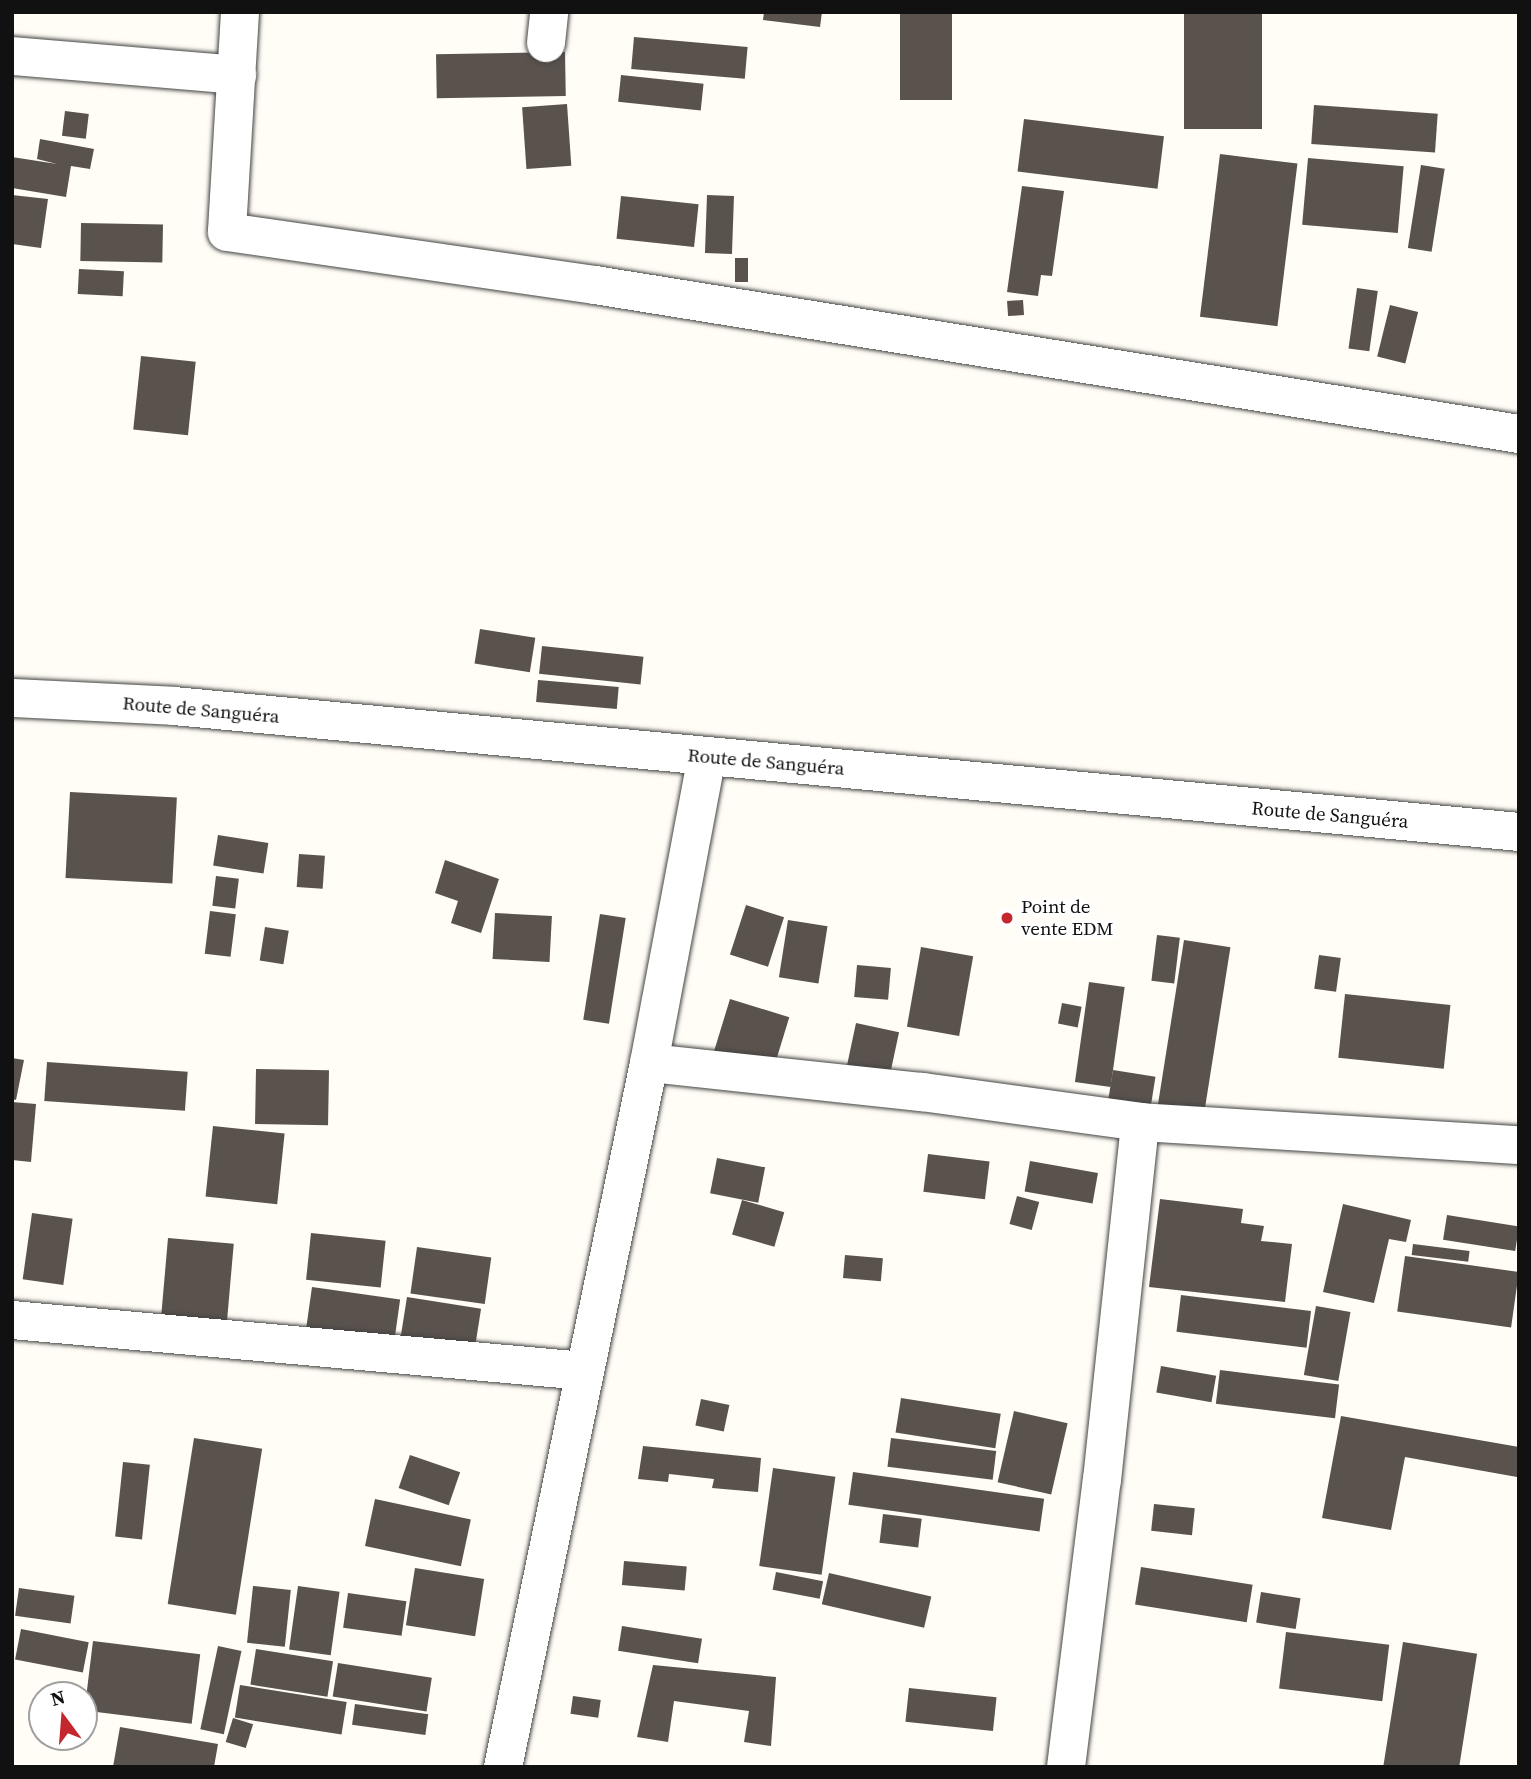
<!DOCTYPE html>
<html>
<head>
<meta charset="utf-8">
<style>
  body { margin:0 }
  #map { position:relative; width:1531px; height:1779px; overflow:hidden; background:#fffdf5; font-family:"Source Serif 4",serif }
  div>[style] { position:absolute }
  .building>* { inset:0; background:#5a524d; transform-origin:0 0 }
  .roads { filter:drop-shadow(0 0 2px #444) drop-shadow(0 0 2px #444) }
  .minor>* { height:38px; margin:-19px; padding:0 19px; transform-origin:19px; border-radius:19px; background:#fff }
  .tertiary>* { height:38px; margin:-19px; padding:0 19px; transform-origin:19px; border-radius:19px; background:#fff }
  .dots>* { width:19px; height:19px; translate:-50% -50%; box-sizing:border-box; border:4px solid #fff; border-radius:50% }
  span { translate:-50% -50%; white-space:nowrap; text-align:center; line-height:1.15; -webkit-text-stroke:7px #fff; paint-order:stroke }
  .street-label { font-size:19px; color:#111 }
  .poi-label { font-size:19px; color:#111 }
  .left { translate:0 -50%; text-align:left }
  .frame { position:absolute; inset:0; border:14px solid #111; pointer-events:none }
  .north { position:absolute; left:28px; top:1681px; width:70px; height:70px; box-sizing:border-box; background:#fff; border:2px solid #a0a0a0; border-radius:50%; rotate:344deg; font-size:19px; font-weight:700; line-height:28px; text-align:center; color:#111 }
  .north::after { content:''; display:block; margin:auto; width:24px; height:32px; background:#c4262e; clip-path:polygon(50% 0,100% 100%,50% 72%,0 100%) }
</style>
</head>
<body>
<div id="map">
  <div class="building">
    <i style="clip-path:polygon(764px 12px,822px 12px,820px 27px,763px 20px)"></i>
    <i style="left:900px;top:12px;width:52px;height:88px"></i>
    <i style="left:1184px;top:12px;width:78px;height:117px"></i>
    <i style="left:634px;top:37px;width:114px;height:32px;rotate:5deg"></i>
    <i style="left:565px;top:52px;width:44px;height:129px;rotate:89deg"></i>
    <i style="left:621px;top:75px;width:83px;height:27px;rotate:6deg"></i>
    <i style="left:567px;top:104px;width:62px;height:45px;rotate:86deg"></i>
    <i style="left:1314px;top:105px;width:124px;height:39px;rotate:4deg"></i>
    <i style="left:65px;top:111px;width:24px;height:25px;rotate:7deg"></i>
    <i style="left:1024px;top:119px;width:141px;height:53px;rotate:7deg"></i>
    <i style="clip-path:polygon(40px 139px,94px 149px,90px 169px,71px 166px,66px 197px,12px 188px,12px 157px,57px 164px,37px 159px)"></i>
    <i style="left:1220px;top:154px;width:78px;height:164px;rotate:7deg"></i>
    <i style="left:1308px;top:158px;width:96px;height:67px;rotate:5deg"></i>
    <i style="left:1421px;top:165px;width:24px;height:84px;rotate:9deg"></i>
    <i style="clip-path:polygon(1022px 186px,1064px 191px,1052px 276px,1041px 275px,1038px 296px,1007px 292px)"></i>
    <i style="clip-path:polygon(12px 195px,48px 199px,41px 248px,12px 244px)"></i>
    <i style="left:707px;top:195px;width:27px;height:58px;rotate:2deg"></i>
    <i style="left:621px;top:196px;width:78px;height:43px;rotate:6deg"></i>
    <i style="left:81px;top:223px;width:82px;height:38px;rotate:1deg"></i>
    <i style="left:735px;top:258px;width:13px;height:24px"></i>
    <i style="left:79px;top:269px;width:45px;height:25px;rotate:3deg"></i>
    <i style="left:1357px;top:288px;width:21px;height:61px;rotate:8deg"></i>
    <i style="left:1023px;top:300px;width:15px;height:16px;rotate:86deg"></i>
    <i style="left:1390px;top:305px;width:29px;height:53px;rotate:14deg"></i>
    <i style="left:141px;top:356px;width:55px;height:74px;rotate:6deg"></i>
    <i style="left:480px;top:629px;width:56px;height:35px;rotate:9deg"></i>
    <i style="left:542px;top:646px;width:102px;height:28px;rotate:6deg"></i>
    <i style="left:538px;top:680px;width:81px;height:22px;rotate:5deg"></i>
    <i style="left:70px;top:792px;width:107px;height:86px;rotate:3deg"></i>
    <i style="left:218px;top:835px;width:51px;height:31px;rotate:9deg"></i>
    <i style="left:299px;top:854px;width:26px;height:33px;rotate:4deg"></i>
    <i style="clip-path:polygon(445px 860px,499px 879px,481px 933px,451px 923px,458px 901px,435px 893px)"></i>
    <i style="left:216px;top:876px;width:23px;height:30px;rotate:7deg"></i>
    <i style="left:746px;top:905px;width:40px;height:52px;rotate:18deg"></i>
    <i style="left:210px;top:911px;width:26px;height:43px;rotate:7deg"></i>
    <i style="left:495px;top:913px;width:57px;height:46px;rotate:3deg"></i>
    <i style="left:600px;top:914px;width:26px;height:107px;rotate:9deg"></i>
    <i style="left:788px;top:920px;width:40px;height:58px;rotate:9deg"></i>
    <i style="left:265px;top:927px;width:24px;height:34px;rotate:9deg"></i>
    <i style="left:1157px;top:935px;width:23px;height:46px;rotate:7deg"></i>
    <i style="left:1184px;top:940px;width:47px;height:180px;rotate:9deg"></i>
    <i style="left:921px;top:947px;width:53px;height:81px;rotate:10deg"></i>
    <i style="left:1319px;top:955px;width:22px;height:34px;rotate:8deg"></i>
    <i style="left:857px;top:965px;width:34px;height:32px;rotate:5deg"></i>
    <i style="left:1089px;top:982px;width:36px;height:101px;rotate:8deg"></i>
    <i style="left:1345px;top:994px;width:106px;height:64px;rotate:6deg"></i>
    <i style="left:730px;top:999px;width:62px;height:59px;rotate:17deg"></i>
    <i style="left:1062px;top:1003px;width:20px;height:21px;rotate:11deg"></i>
    <i style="left:856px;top:1023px;width:44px;height:51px;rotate:12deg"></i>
    <i style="clip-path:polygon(12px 1058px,24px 1060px,16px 1100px,12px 1099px)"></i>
    <i style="left:47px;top:1062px;width:141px;height:39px;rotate:4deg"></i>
    <i style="left:256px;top:1069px;width:73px;height:55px;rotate:1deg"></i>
    <i style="left:1113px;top:1070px;width:43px;height:40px;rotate:9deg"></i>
    <i style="clip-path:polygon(12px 1102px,36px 1104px,31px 1162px,12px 1160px)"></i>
    <i style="left:213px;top:1126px;width:72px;height:71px;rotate:6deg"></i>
    <i style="left:928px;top:1154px;width:62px;height:38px;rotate:7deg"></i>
    <i style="left:717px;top:1158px;width:49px;height:36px;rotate:11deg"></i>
    <i style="left:1030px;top:1161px;width:69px;height:31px;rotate:10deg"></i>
    <i style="left:1017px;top:1196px;width:23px;height:29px;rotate:15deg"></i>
    <i style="clip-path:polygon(1160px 1199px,1243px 1209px,1241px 1223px,1264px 1226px,1261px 1241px,1292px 1244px,1285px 1302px,1149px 1287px)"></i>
    <i style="left:742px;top:1200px;width:44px;height:36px;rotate:16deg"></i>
    <i style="clip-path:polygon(1343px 1204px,1411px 1220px,1406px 1242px,1389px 1239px,1374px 1303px,1323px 1292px)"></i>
    <i style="left:32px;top:1213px;width:41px;height:67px;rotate:8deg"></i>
    <i style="left:1447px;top:1215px;width:73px;height:25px;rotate:9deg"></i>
    <i style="left:311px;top:1233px;width:75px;height:47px;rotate:6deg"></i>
    <i style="left:168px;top:1238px;width:66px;height:92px;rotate:5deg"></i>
    <i style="left:1413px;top:1244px;width:57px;height:11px;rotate:7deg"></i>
    <i style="left:417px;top:1247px;width:75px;height:47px;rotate:8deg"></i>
    <i style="left:845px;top:1255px;width:38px;height:23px;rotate:5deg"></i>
    <i style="left:1405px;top:1256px;width:115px;height:56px;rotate:8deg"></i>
    <i style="left:312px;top:1287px;width:89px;height:44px;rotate:8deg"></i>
    <i style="left:1181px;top:1295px;width:131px;height:37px;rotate:7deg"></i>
    <i style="left:407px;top:1297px;width:75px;height:46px;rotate:9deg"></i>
    <i style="left:1316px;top:1306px;width:35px;height:70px;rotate:10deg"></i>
    <i style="left:1161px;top:1366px;width:56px;height:27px;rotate:10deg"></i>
    <i style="left:1220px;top:1370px;width:120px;height:34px;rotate:7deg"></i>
    <i style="left:901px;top:1398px;width:101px;height:35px;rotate:9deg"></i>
    <i style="left:701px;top:1399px;width:29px;height:27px;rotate:12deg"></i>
    <i style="left:1014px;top:1411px;width:55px;height:73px;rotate:13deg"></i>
    <i style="clip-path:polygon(1341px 1416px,1519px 1447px,1517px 1477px,1405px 1457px,1391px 1530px,1322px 1518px)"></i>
    <i style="left:194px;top:1438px;width:69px;height:168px;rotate:9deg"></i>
    <i style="left:891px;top:1438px;width:106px;height:29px;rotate:7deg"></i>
    <i style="clip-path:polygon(643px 1446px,761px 1458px,758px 1492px,712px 1488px,714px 1479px,669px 1474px,668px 1482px,638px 1479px)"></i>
    <i style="left:410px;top:1455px;width:53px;height:35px;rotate:19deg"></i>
    <i style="left:123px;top:1462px;width:27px;height:75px;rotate:6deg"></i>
    <i style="left:773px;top:1468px;width:63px;height:99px;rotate:8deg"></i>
    <i style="left:853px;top:1472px;width:193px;height:33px;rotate:8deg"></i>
    <i style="left:375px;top:1499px;width:98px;height:48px;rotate:12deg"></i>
    <i style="left:1154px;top:1504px;width:41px;height:27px;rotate:6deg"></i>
    <i style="left:883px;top:1514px;width:39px;height:29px;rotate:7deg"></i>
    <i style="left:624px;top:1561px;width:63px;height:24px;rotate:5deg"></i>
    <i style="left:1141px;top:1567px;width:113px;height:38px;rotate:9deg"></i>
    <i style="left:415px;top:1568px;width:70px;height:58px;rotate:9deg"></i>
    <i style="left:776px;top:1572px;width:48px;height:18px;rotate:11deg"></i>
    <i style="left:829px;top:1573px;width:105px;height:32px;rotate:13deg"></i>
    <i style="left:253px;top:1586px;width:38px;height:57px;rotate:6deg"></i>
    <i style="left:298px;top:1586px;width:42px;height:64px;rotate:8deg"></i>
    <i style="left:19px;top:1588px;width:56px;height:28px;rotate:8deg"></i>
    <i style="left:1261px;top:1592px;width:40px;height:31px;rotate:9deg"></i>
    <i style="left:348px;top:1593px;width:59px;height:35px;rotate:8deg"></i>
    <i style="left:622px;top:1626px;width:81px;height:25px;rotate:9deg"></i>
    <i style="left:21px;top:1629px;width:69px;height:31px;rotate:11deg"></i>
    <i style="left:1286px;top:1632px;width:104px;height:57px;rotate:7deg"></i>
    <i style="left:93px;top:1641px;width:108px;height:70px;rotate:7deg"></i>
    <i style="left:1403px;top:1642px;width:75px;height:127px;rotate:9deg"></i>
    <i style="left:218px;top:1646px;width:24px;height:85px;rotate:12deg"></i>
    <i style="left:256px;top:1649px;width:78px;height:36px;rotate:9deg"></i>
    <i style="left:338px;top:1663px;width:95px;height:34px;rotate:9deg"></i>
    <i style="clip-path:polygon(653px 1665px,776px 1677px,771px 1746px,744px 1742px,749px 1711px,674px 1701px,668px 1742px,637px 1737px)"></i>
    <i style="left:240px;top:1685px;width:108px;height:33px;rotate:9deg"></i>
    <i style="left:909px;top:1688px;width:88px;height:34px;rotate:6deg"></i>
    <i style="left:573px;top:1696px;width:28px;height:18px;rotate:8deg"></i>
    <i style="left:355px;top:1704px;width:74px;height:21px;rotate:8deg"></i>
    <i style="left:233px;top:1718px;width:21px;height:25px;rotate:17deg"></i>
    <i style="clip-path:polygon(120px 1727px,218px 1744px,214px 1767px,113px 1767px)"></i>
  </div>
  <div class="roads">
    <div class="minor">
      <i style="left:240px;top:12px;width:220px;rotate:93.4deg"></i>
      <i style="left:227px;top:232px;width:372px;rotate:8.2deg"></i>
      <i style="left:595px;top:285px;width:936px;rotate:9.16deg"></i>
      <i style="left:546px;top:43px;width:31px;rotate:-84deg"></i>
      <i style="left:12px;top:56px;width:226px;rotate:4.8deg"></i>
      <i style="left:649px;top:1063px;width:275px;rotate:6.1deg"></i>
      <i style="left:922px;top:1092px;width:220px;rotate:7.8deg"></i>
      <i style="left:1140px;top:1122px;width:380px;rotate:3.5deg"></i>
      <i style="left:12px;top:1320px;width:575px;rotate:5.09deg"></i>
      <i style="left:503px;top:1767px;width:719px;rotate:-78.28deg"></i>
      <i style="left:649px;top:1063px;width:311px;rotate:-79.3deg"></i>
      <i style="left:1066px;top:1767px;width:289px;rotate:-82.9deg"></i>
      <i style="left:1102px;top:1480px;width:360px;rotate:-83.9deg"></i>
    </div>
    <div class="tertiary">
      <i style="left:12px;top:698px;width:162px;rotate:2.8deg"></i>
      <i style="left:174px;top:706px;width:1351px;rotate:5.35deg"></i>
    </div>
  </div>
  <div class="dots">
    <i style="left:1007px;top:918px;background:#c4262e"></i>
  </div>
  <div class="street-label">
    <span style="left:201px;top:710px;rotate:5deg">Route de Sanguéra</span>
    <span style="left:766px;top:762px;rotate:5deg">Route de Sanguéra</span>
    <span style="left:1330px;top:815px;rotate:5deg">Route de Sanguéra</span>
  </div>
  <div class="poi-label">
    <span class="left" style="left:1021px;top:918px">Point de<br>vente EDM</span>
  </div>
  <div class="frame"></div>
  <div class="north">N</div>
</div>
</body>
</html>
